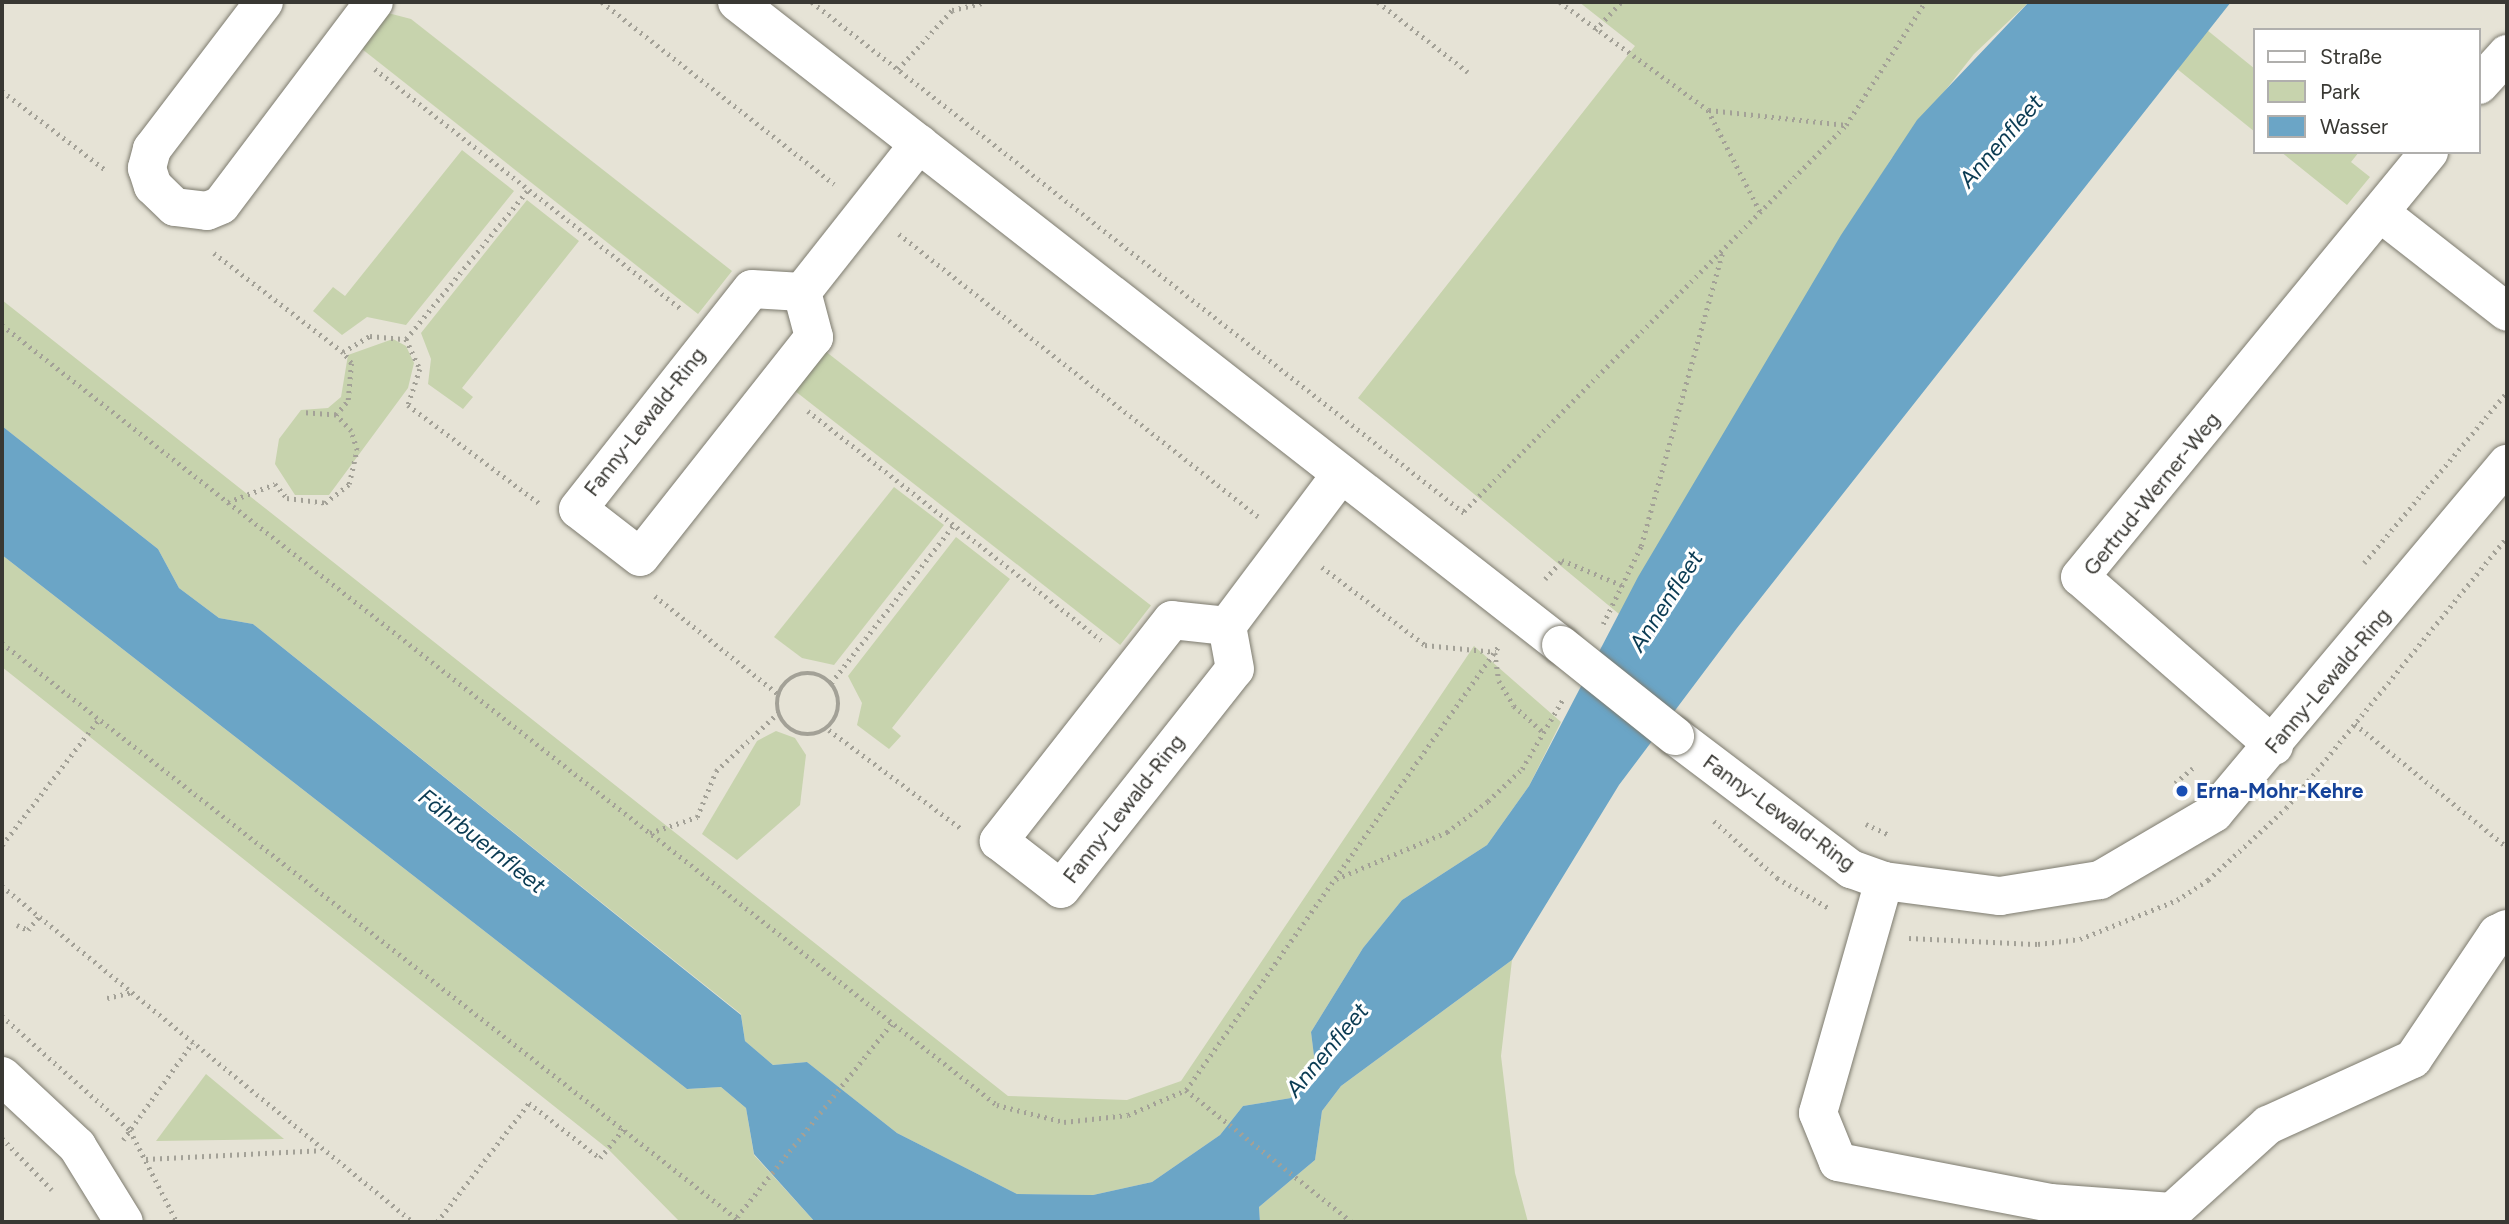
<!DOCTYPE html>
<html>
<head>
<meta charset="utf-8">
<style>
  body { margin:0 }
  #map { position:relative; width:2509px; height:1224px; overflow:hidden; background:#e6e3d6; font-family:Figtree,sans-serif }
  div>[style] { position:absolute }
  .green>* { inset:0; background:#c7d3ad; transform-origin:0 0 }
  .water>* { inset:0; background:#6ba5c6 }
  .path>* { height:4.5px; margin-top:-2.25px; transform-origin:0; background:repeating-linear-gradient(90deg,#a3a197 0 2px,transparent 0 7px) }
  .path>.ring { margin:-2.25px; padding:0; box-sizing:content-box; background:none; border:4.5px solid #a3a197; border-radius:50% }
  .roads { filter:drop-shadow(0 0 2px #7d7b6f) drop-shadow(0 0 2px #7d7b6f) }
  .street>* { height:38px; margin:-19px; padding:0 19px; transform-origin:19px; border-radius:19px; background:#fff }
  .bridges { filter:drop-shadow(0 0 2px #7d7b6f) drop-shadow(0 0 2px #7d7b6f) }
  .street-bridge>* { height:38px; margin:-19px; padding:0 19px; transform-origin:19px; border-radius:19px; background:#fff }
  .dots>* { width:19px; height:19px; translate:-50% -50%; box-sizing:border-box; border:4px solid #fff; border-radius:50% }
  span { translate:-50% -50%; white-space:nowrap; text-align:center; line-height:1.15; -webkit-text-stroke:6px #fff; paint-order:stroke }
  .street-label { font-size:21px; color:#393833 }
  .transit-label { font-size:21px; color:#164399; font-weight:700 }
  .left { translate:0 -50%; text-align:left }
  .water-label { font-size:23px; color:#0a3b53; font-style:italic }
  .frame { position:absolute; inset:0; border:4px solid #393833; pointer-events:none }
  .legend { position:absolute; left:2253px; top:28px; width:228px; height:126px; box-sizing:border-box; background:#fff; border:2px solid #b0afad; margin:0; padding:9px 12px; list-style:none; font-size:21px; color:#393833 }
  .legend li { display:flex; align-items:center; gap:14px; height:35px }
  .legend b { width:35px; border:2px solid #b0afad }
</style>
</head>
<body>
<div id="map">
  <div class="green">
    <i style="clip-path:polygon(1579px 2px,2029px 2px,1974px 54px,1891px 159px,1619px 614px,1358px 398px,1635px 46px)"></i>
    <i style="clip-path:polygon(388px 13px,411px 19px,732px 271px,698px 314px,362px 49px)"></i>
    <i style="clip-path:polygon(2207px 30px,2255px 69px,2255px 132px,2176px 68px)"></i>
    <i style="clip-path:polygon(462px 150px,514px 191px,406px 325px,367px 317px,342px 335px,313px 311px,333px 287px,345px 296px)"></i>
    <i style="clip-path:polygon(2281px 152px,2359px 152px,2351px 162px,2370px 177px,2347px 205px)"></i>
    <i style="clip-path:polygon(527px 200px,579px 241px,462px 388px,473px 397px,463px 409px,428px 384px,431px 359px,421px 333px)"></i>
    <i style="clip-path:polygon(2px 300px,1008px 1096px,1127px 1100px,1181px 1081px,1474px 646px,1561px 722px,1529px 786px,1487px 845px,1402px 900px,1363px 948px,1311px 1032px,1315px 1064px,1291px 1098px,1243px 1106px,1220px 1135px,1152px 1182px,1093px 1195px,1017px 1194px,897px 1133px,807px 1062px,773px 1065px,745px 1041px,741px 1014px,253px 624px,219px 618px,179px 588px,158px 549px,2px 426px)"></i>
    <i style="clip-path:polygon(393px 339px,406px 346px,414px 363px,408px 388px,329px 495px,295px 495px,275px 464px,279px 439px,301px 410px,328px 408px,341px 397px,348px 355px)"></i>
    <i style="left:820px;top:347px;width:420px;height:50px;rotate:38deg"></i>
    <i style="clip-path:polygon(894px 487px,944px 525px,834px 665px,802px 658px,774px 637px)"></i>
    <i style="clip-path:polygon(956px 537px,1010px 579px,892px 728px,901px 736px,889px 749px,857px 725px,862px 703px,848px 676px)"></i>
    <i style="clip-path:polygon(2px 555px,687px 1089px,721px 1087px,746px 1108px,754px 1155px,815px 1222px,680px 1222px,608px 1149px,2px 667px)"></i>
    <i style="clip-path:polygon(776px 731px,795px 738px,806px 755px,800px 805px,737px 860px,702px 834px,757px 741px)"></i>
    <i style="clip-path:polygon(1512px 960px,1501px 1056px,1515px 1173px,1528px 1222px,1260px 1222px,1259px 1207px,1315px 1160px,1322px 1111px,1341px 1086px)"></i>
    <i style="clip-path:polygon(206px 1074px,284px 1139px,156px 1141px)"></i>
  </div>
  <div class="water">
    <i style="clip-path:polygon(2029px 2px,2231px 2px,1737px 628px,1619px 785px,1512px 960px,1341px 1086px,1322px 1111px,1315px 1160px,1259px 1207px,1260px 1222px,815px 1222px,754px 1154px,746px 1108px,721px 1087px,687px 1089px,2px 555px,2px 426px,158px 549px,179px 588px,219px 618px,253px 624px,741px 1015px,745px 1041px,773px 1065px,807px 1062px,897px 1133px,1017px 1194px,1093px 1195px,1152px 1182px,1220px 1135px,1243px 1106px,1291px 1098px,1315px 1064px,1311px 1032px,1363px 948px,1402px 900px,1487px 845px,1529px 786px,1638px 577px,1841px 235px,1917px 120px)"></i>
  </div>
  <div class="path">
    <i style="left:602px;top:2px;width:295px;rotate:38.1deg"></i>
    <i style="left:812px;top:2px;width:832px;rotate:38.07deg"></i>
    <i style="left:1378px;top:2px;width:114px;rotate:37.9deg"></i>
    <i style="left:1560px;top:2px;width:183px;rotate:36.1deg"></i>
    <i style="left:1708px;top:110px;width:116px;rotate:62.8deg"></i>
    <i style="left:1595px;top:30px;width:38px;rotate:-47deg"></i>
    <i style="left:375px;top:69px;width:390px;rotate:38.1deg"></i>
    <i style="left:898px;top:69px;width:80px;rotate:-47.5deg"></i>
    <i style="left:952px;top:10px;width:35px;rotate:-13deg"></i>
    <i style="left:2px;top:91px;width:132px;rotate:37.3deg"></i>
    <i style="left:1709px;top:110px;width:138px;rotate:6.2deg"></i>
    <i style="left:899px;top:234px;width:457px;rotate:38.2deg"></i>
    <i style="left:214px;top:253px;width:163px;rotate:37.5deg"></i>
    <i style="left:343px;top:352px;width:31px;rotate:-31deg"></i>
    <i style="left:370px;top:336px;width:36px;rotate:5deg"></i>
    <i style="left:406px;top:339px;width:33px;rotate:65deg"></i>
    <i style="left:420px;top:369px;width:38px;rotate:108deg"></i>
    <i style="left:408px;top:405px;width:164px;rotate:36.8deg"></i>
    <i style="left:2px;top:325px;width:1264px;rotate:38.09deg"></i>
    <i style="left:997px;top:1105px;width:69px;rotate:14.2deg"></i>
    <i style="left:1064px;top:1122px;width:64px;rotate:-6.2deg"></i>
    <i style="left:1128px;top:1115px;width:63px;rotate:-23.3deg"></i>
    <i style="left:1186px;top:1090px;width:542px;rotate:-54.84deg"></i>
    <i style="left:406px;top:339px;width:191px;rotate:-50.7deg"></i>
    <i style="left:808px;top:411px;width:372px;rotate:38deg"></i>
    <i style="left:336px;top:415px;width:19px;rotate:-51deg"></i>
    <i style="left:348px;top:400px;width:37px;rotate:-85deg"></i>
    <i style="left:351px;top:363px;width:14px;rotate:-126deg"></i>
    <i style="left:228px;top:502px;width:50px;rotate:-21deg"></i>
    <i style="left:275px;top:484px;width:18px;rotate:49deg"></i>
    <i style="left:287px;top:498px;width:38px;rotate:7deg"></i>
    <i style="left:325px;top:503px;width:31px;rotate:-38deg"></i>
    <i style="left:349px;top:484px;width:35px;rotate:-77deg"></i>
    <i style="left:357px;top:450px;width:20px;rotate:-108deg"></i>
    <i style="left:351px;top:431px;width:22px;rotate:-133deg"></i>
    <i style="left:336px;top:415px;width:31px;rotate:-176deg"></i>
    <i style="left:1464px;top:511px;width:543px;rotate:-45.3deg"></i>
    <i style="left:1846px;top:125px;width:146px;rotate:-57.3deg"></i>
    <i style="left:2364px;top:563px;width:223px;rotate:-50.1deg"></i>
    <i style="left:1322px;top:567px;width:129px;rotate:37.1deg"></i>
    <i style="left:1425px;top:645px;width:71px;rotate:5.6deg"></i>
    <i style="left:1545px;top:579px;width:25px;rotate:-48deg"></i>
    <i style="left:1562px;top:560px;width:67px;rotate:22.8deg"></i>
    <i style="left:655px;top:596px;width:157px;rotate:38.5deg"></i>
    <i style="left:1603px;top:624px;width:87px;rotate:-64deg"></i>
    <i style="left:1641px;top:546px;width:306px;rotate:-74.5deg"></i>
    <i style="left:2px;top:643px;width:939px;rotate:38.08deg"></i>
    <i style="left:1495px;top:653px;width:28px;rotate:82deg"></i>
    <i style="left:1499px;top:681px;width:29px;rotate:59deg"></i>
    <i style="left:1514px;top:706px;width:40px;rotate:42deg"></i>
    <i class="ring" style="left:777px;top:673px;width:57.5px;height:57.5px"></i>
    <i style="left:831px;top:683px;width:199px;rotate:-52.2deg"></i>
    <i style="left:2355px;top:724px;width:196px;rotate:39deg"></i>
    <i style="left:829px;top:730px;width:166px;rotate:36.7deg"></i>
    <i style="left:2175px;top:783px;width:23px;rotate:-40deg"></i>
    <i style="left:1714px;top:821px;width:85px;rotate:42.1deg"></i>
    <i style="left:1777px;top:878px;width:60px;rotate:30deg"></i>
    <i style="left:1866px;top:824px;width:26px;rotate:25deg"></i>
    <i style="left:650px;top:833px;width:50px;rotate:-18.8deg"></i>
    <i style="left:697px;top:817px;width:50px;rotate:-67.6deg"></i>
    <i style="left:716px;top:771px;width:85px;rotate:-43.1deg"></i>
    <i style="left:2px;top:845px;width:159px;rotate:-52.4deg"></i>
    <i style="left:1336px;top:879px;width:121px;rotate:-22.9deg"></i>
    <i style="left:1447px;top:832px;width:51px;rotate:-37.1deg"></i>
    <i style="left:1488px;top:801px;width:47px;rotate:-43.3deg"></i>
    <i style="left:1522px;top:769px;width:81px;rotate:-59.6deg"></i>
    <i style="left:2px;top:886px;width:531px;rotate:39.27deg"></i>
    <i style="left:17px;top:925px;width:12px;rotate:24deg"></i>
    <i style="left:28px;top:930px;width:18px;rotate:-52deg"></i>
    <i style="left:1909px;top:938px;width:129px;rotate:2.7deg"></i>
    <i style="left:2038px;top:944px;width:42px;rotate:-6.8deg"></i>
    <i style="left:2080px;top:939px;width:105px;rotate:-21.9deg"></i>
    <i style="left:2177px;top:900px;width:37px;rotate:-33deg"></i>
    <i style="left:2208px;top:880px;width:106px;rotate:-42.7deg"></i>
    <i style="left:2286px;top:808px;width:350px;rotate:-50.8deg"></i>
    <i style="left:107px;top:998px;width:27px;rotate:-13deg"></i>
    <i style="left:2px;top:1016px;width:171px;rotate:41.7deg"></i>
    <i style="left:130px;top:1130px;width:103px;rotate:62.9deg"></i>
    <i style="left:1186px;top:1090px;width:212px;rotate:38.5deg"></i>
    <i style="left:2px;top:1138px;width:72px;rotate:46.1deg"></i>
    <i style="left:123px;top:1140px;width:120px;rotate:-54.5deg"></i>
    <i style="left:146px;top:1159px;width:175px;rotate:-2.9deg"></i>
    <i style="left:737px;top:1217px;width:248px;rotate:-51.4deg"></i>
    <i style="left:437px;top:1222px;width:150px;rotate:-52.3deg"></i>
    <i style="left:529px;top:1103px;width:90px;rotate:37.8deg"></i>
    <i style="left:600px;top:1158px;width:38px;rotate:-51deg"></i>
  </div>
  <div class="roads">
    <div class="street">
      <i style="left:264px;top:2px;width:185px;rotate:127.3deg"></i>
      <i style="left:152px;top:149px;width:20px;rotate:105deg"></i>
      <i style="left:147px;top:168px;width:19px;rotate:72deg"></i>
      <i style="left:153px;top:186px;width:30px;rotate:44deg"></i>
      <i style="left:175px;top:207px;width:32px;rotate:7deg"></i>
      <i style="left:207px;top:211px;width:15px;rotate:-23deg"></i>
      <i style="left:221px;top:205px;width:254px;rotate:-53deg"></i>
      <i style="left:737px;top:2px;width:1045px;rotate:37.97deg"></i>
      <i style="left:2479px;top:85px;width:42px;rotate:-47.9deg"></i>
      <i style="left:2383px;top:215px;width:157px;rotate:38deg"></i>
      <i style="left:752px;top:289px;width:50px;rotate:3.4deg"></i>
      <i style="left:802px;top:292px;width:47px;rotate:75.1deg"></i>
      <i style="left:814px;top:337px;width:280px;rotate:128.3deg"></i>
      <i style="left:640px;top:557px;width:78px;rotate:-142.3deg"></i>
      <i style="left:578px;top:509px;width:280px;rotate:-51.7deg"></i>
      <i style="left:802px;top:292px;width:189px;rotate:-51.7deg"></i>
      <i style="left:1227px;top:626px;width:55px;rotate:-173.8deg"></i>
      <i style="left:1172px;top:620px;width:281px;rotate:128.1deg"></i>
      <i style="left:999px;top:841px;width:78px;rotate:37.7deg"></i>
      <i style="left:1061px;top:889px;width:280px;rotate:-51.7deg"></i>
      <i style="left:1235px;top:669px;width:44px;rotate:-100.5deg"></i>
      <i style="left:1227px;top:626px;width:190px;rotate:-53.1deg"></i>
      <i style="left:1675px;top:736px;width:221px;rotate:37.1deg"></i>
      <i style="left:1851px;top:869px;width:35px;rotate:20deg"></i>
      <i style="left:1884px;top:881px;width:117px;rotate:7.4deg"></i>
      <i style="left:2000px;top:896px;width:101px;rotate:-9.1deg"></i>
      <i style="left:2100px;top:880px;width:132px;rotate:-30.4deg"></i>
      <i style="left:2214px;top:813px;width:456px;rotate:-50deg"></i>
      <i style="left:2274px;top:746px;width:257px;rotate:-138.9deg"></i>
      <i style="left:2080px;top:577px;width:550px;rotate:-50.61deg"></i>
      <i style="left:1884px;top:881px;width:241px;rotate:105.9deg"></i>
      <i style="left:1818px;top:1113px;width:53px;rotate:67.8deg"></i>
      <i style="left:1838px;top:1162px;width:216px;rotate:10.9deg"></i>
      <i style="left:2050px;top:1203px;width:122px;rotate:4.2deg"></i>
      <i style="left:2172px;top:1212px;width:130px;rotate:-42.2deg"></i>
      <i style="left:2268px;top:1125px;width:159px;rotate:-24.5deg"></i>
      <i style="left:2413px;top:1059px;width:151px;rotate:-56.1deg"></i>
      <i style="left:2497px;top:934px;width:11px;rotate:-27deg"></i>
      <i style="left:2px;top:1076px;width:103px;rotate:43deg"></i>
      <i style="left:77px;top:1146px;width:89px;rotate:58.3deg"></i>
    </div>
  </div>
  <div class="bridges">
    <div class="street-bridge">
      <i style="left:1561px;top:645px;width:146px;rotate:38.6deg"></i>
    </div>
  </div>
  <div class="dots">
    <i style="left:2182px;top:791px;background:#1a4fb4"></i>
  </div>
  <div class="street-label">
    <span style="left:645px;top:422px;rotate:-52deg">Fanny-Lewald-Ring</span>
    <span style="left:2152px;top:494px;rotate:-51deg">Gertrud-Werner-Weg</span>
    <span style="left:2328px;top:681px;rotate:-50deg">Fanny-Lewald-Ring</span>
    <span style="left:1124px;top:809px;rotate:-52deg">Fanny-Lewald-Ring</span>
    <span style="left:1779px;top:813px;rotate:36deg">Fanny-Lewald-Ring</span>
  </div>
  <div class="transit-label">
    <span class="left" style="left:2196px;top:791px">Erna-Mohr-Kehre</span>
  </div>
  <div class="water-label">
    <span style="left:2001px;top:141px;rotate:-49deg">Annenfleet</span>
    <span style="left:1666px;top:601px;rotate:-57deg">Annenfleet</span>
    <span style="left:482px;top:841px;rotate:38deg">Fährbuernfleet</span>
    <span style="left:1327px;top:1050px;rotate:-50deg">Annenfleet</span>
  </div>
  <div class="frame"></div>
  <ul class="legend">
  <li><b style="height:9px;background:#fff"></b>Straße</li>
  <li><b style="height:19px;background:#c7d3ad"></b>Park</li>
  <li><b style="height:19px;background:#6ba5c6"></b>Wasser</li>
  </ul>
</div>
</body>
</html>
